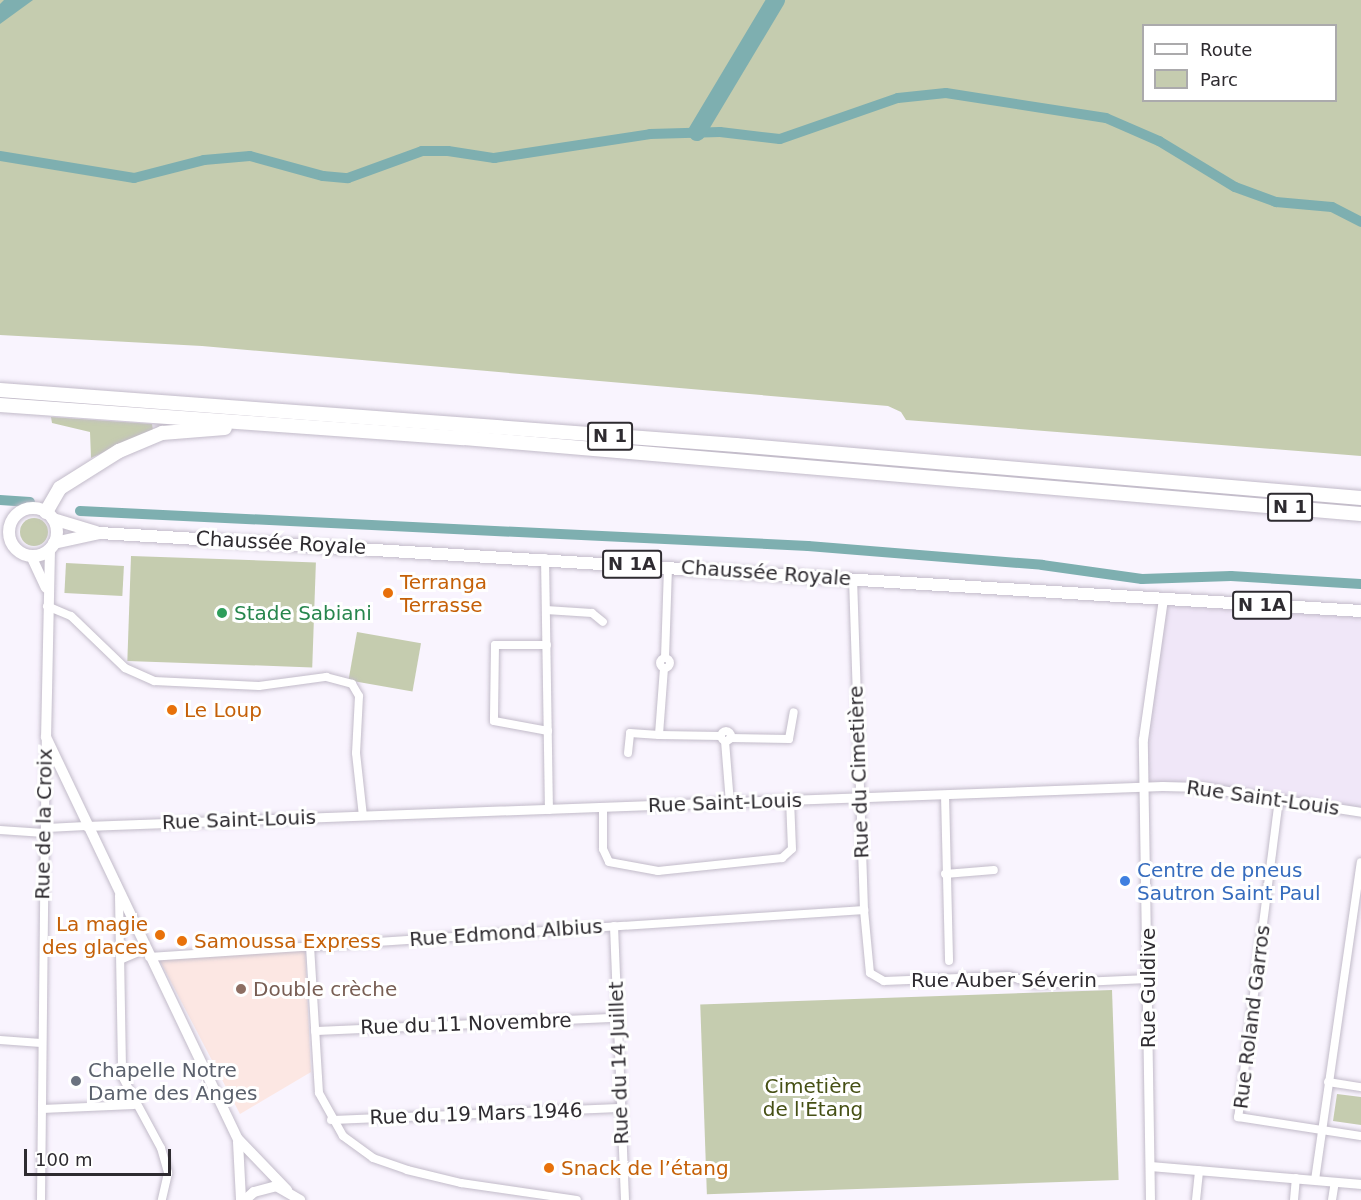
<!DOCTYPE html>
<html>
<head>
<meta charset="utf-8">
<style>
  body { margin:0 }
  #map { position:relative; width:1361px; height:1200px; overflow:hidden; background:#f9f4fe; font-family:"DejaVu Sans",sans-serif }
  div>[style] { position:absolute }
  .built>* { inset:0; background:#f0e7f8 }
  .education>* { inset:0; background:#fce7e3 }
  .green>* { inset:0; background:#c5ccaf; transform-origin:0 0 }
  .round { border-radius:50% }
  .water>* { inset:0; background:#7eafb0 }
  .canal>* { height:10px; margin:-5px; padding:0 5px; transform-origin:5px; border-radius:5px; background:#7eafb0 }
  .river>* { height:18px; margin:-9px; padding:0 9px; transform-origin:9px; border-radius:9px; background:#7eafb0 }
  .roads { filter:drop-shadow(0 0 2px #c2bbc9) drop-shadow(0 0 2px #c2bbc9) }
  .minor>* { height:8px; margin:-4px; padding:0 4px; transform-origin:4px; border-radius:4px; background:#fff }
  .minor>.ring { margin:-4px; padding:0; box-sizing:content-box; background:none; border:8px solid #fff; border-radius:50% }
  .tertiary>* { height:9px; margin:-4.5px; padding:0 4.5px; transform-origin:4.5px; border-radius:4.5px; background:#fff }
  .secondary>* { height:10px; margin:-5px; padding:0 5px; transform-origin:5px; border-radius:5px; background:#fff }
  .primary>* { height:12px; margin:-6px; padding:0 6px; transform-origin:6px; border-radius:6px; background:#fff }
  .primary>.ring { margin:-6px; padding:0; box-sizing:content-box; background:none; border:12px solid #fff; border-radius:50% }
  .trunk>* { height:14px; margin:-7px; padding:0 7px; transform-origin:7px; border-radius:7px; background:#fff }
  .dots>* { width:16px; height:16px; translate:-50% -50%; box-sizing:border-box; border:3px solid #fff; border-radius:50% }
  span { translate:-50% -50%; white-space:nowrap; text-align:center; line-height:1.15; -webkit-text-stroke:6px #fff; paint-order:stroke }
  .shield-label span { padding:2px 4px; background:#fff; border:2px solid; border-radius:4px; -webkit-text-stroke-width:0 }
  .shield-label { font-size:18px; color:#2e2b30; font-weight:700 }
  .street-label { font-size:20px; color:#2e2b30 }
  .food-label { font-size:20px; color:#c56008 }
  .left { translate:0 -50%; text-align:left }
  .right { translate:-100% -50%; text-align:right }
  .leisure-label { font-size:20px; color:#27864d }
  .shop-label { font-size:20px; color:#366cbe }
  .education-label { font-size:20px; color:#785e54 }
  .worship-label { font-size:20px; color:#5b616d }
  .park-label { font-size:20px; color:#465015 }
  .legend { position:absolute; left:1142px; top:24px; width:195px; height:78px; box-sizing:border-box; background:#fff; border:2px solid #abaaac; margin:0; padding:8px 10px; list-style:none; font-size:18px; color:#2e2b30 }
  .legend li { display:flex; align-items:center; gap:12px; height:30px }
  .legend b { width:30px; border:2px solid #abaaac }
  .scale { position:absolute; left:24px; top:1149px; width:147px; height:27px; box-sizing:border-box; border:3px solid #2e2b30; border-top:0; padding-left:8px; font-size:18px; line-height:21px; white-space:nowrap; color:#2e2b30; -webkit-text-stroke:4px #fff; paint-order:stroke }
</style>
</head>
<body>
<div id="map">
  <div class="built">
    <i style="clip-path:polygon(1163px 598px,1361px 610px,1361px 812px,1202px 787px,1146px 787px,1143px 739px)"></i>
  </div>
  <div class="education">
    <i style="clip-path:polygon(305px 950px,311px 1072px,240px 1114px,159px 959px)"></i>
  </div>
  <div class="green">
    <i style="clip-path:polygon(evenodd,0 0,1361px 0,1361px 456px,906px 420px,901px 412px,888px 406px,691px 389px,202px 346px,0 335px,0 0,1144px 26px,1336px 26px,1336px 100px,1144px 100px,1144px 26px)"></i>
    <i style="clip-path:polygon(51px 417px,152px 424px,153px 430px,91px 458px,90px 432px,52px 423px)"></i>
    <i class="round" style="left:20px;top:518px;width:28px;height:28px"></i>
    <i style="left:131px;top:556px;width:185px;height:105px;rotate:2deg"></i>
    <i style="left:66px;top:563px;width:58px;height:30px;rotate:3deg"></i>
    <i style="left:357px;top:632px;width:65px;height:49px;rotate:10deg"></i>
    <i style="left:1112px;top:990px;width:190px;height:412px;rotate:88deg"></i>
    <i style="clip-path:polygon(1337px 1094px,1361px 1097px,1361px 1125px,1333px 1121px)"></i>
  </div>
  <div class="water">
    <i style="clip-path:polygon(4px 0,33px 0,0 24px,0 4px)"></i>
  </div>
  <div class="canal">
    <i style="left:0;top:156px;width:136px;rotate:9.3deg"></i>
    <i style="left:134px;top:178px;width:72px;rotate:-14.4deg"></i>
    <i style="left:204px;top:160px;width:46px;rotate:-5deg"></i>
    <i style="left:250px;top:156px;width:76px;rotate:15.3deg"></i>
    <i style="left:323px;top:176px;width:25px;rotate:5deg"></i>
    <i style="left:348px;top:178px;width:79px;rotate:-20deg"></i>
    <i style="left:422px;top:151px;width:26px"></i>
    <i style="left:448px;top:151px;width:47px;rotate:8.7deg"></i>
    <i style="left:494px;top:158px;width:158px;rotate:-8.7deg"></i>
    <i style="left:650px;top:134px;width:70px;rotate:-1.6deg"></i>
    <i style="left:720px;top:132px;width:60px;rotate:6.7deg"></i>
    <i style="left:780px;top:139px;width:125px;rotate:-19.2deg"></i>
    <i style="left:898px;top:98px;width:48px;rotate:-5.9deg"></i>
    <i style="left:946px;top:93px;width:162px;rotate:8.9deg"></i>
    <i style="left:1106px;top:118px;width:58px;rotate:23.5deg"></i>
    <i style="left:1159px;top:141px;width:89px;rotate:31.2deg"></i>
    <i style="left:1235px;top:187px;width:44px;rotate:20.1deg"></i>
    <i style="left:1276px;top:202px;width:56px;rotate:5.1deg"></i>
    <i style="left:1332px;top:207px;width:33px;rotate:27deg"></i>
    <i style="left:0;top:500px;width:30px;rotate:4deg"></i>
    <i style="left:80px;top:511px;width:729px;rotate:2.75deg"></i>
    <i style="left:808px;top:546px;width:235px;rotate:4.6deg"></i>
    <i style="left:1042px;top:565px;width:101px;rotate:8deg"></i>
    <i style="left:1142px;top:579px;width:89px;rotate:-1.9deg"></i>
    <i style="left:1231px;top:576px;width:130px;rotate:3.5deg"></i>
  </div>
  <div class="river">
    <i style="left:697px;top:132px;width:154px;rotate:-59.1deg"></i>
  </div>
  <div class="roads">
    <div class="minor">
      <i style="left:545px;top:558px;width:252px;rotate:89.1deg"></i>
      <i style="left:853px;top:578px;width:332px;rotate:88.1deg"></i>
      <i style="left:864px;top:910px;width:63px;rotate:84.6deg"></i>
      <i style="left:870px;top:973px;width:16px;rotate:30deg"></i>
      <i style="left:884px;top:981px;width:125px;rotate:-2.3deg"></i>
      <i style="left:1009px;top:976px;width:27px;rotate:17deg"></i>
      <i style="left:1035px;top:984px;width:113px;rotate:-2.5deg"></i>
      <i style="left:47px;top:606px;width:26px;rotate:23deg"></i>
      <i style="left:71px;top:616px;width:75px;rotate:43.9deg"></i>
      <i style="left:125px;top:668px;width:32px;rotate:24deg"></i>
      <i style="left:154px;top:681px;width:105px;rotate:2.7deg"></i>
      <i style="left:259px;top:686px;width:68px;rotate:-7.7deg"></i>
      <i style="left:326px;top:677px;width:27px;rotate:15deg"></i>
      <i style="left:352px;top:684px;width:14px;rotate:60deg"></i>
      <i style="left:359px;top:696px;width:57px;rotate:93deg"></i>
      <i style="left:356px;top:753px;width:63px;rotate:83.7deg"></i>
      <i style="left:546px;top:610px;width:46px;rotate:3.7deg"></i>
      <i style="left:592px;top:613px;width:14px;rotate:39deg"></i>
      <i style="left:547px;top:645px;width:52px;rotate:180deg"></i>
      <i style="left:495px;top:645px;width:76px;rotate:90.8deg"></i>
      <i style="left:494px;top:721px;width:55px;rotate:10.5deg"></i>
      <i class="ring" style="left:660px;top:658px;width:2px;height:2px"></i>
      <i style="left:665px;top:658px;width:92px;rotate:-88.1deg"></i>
      <i style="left:664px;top:668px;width:67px;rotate:94.3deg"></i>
      <i style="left:659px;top:735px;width:62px;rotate:0.9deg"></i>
      <i class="ring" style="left:721px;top:731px;width:2px;height:2px"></i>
      <i style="left:730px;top:738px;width:59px;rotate:1deg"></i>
      <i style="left:789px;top:739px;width:27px;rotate:-80deg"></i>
      <i style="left:725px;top:741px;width:62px;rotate:85.4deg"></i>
      <i style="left:628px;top:753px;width:20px;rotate:-84deg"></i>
      <i style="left:630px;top:733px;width:29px;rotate:4deg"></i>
      <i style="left:945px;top:795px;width:166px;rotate:88.6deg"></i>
      <i style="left:1279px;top:799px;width:321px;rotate:97.3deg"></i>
      <i style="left:1238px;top:1117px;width:124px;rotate:8.8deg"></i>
      <i style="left:603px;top:808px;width:41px;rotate:90deg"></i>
      <i style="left:603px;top:849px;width:14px;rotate:65deg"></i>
      <i style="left:609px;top:862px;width:50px;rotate:10.4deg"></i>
      <i style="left:658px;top:871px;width:125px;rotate:-6deg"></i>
      <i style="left:782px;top:858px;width:13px;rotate:-42deg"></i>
      <i style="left:792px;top:849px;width:49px;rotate:-92.3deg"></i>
      <i style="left:47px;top:828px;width:39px;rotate:-3deg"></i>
      <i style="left:0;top:830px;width:44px;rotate:3.9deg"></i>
      <i style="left:945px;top:874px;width:49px;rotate:-4.7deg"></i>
      <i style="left:119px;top:896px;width:180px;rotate:89deg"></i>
      <i style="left:122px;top:1076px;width:82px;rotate:61.6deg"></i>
      <i style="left:161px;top:1148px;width:26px;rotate:74deg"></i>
      <i style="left:168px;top:1173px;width:28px;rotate:103deg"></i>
      <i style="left:614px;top:926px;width:274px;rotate:87.7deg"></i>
      <i style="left:310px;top:946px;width:147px;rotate:86.5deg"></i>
      <i style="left:319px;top:1093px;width:49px;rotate:60.8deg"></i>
      <i style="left:343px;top:1136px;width:37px;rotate:36deg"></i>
      <i style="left:373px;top:1158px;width:36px;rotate:19deg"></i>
      <i style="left:407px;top:1170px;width:56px;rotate:13.5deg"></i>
      <i style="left:461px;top:1183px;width:117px;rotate:8.3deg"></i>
      <i style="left:149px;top:957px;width:717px;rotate:-3.76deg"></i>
      <i style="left:122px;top:959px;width:25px;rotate:-23deg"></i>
      <i style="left:315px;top:1031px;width:303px;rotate:-2.5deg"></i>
      <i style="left:0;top:1040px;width:41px;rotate:4.2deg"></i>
      <i style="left:1328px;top:1082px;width:33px;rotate:9deg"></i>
      <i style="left:42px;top:1109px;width:92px;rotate:-2.5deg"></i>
      <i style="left:331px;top:1120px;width:290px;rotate:-2.4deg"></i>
      <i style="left:1315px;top:1180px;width:321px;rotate:-81.8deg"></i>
      <i style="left:41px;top:1200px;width:462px;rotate:-89.4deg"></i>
      <i style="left:1196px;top:1200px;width:30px;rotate:-84deg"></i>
      <i style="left:1294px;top:1200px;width:22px;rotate:-85deg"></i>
      <i style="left:1332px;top:1200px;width:18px;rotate:-81deg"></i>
    </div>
    <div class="tertiary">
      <i style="left:86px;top:826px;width:1077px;rotate:-2.13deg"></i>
      <i style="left:1162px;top:786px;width:40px;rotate:1.4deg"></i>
      <i style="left:1202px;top:787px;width:161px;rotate:8.9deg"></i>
      <i style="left:1150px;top:1166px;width:212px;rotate:4.9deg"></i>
      <i style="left:1150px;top:1200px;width:461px;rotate:-90.9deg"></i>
      <i style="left:1143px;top:739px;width:142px;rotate:-81.9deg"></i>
    </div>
    <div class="secondary">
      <i style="left:50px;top:549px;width:188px;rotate:91.2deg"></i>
      <i style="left:46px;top:737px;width:445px;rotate:64.5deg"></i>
      <i style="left:238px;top:1139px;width:71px;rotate:46.1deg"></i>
      <i style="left:31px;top:556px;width:35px;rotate:65deg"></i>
      <i style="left:238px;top:1142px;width:58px;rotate:87deg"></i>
      <i style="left:245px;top:1200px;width:12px;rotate:-42deg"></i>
      <i style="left:254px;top:1192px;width:23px;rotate:-15deg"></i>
      <i style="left:276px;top:1186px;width:28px;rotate:30deg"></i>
    </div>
    <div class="primary">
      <i class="ring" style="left:9px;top:508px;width:36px;height:36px"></i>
      <i style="left:53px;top:519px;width:45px;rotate:16.8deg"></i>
      <i style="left:54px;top:543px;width:47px;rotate:-12.3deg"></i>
      <i style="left:100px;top:533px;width:1263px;rotate:3.54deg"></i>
    </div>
    <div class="trunk">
      <i style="left:0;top:390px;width:738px;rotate:4.27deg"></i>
      <i style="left:736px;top:445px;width:627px;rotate:4.85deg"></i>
      <i style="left:0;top:405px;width:465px;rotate:4.1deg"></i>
      <i style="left:464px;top:438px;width:900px;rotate:4.84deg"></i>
      <i style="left:46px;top:512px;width:28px;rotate:-60deg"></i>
      <i style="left:60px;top:488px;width:70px;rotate:-32.1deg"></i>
      <i style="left:119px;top:451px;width:47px;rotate:-22.7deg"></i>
      <i style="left:162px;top:433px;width:63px;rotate:-4.5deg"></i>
    </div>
  </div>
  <div class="dots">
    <i style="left:388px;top:593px;background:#e8710a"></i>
    <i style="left:222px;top:613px;background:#2e9e5b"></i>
    <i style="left:172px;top:710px;background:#e8710a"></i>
    <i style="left:1125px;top:881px;background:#3f7fe0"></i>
    <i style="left:160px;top:935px;background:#e8710a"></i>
    <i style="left:182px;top:941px;background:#e8710a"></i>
    <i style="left:241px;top:989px;background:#8d6e63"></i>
    <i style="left:76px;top:1081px;background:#6b7280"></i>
    <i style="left:549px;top:1168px;background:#e8710a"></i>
  </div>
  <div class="shield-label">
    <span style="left:610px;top:436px">N 1</span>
    <span style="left:1290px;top:507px">N 1</span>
    <span style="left:632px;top:564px">N 1A</span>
    <span style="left:1262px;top:605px">N 1A</span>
  </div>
  <div class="street-label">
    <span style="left:281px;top:543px;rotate:3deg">Chaussée Royale</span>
    <span style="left:766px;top:573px;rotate:4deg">Chaussée Royale</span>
    <span style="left:859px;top:772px;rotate:-92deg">Rue du Cimetière</span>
    <span style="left:1263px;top:798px;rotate:8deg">Rue Saint-Louis</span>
    <span style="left:725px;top:803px;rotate:-2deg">Rue Saint-Louis</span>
    <span style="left:239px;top:820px;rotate:-2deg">Rue Saint-Louis</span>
    <span style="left:44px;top:824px;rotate:-89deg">Rue de la Croix</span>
    <span style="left:506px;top:933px;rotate:-4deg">Rue Edmond Albius</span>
    <span style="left:1004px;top:980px">Rue Auber Séverin</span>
    <span style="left:1148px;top:988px;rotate:-90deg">Rue Guldive</span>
    <span style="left:1252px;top:1017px;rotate:-83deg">Rue Roland Garros</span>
    <span style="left:466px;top:1024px;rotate:-2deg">Rue du 11 Novembre</span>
    <span style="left:619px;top:1063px;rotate:-92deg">Rue du 14 Juillet</span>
    <span style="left:476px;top:1114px;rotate:-2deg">Rue du 19 Mars 1946</span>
  </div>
  <div class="food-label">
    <span class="left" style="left:400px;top:594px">Terranga<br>Terrasse</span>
    <span class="left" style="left:184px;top:710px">Le Loup</span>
    <span class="right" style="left:148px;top:936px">La magie<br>des glaces</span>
    <span class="left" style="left:194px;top:941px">Samoussa Express</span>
    <span class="left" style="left:561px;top:1168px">Snack de l’étang</span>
  </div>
  <div class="leisure-label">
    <span class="left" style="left:234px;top:613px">Stade Sabiani</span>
  </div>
  <div class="shop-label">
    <span class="left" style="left:1137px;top:882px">Centre de pneus<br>Sautron Saint Paul</span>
  </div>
  <div class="education-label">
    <span class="left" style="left:253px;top:989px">Double crèche</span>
  </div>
  <div class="worship-label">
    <span class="left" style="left:88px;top:1082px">Chapelle Notre<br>Dame des Anges</span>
  </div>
  <div class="park-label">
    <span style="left:813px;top:1098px">Cimetière<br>de l'Étang</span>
  </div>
  <ul class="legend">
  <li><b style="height:8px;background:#fff"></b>Route</li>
  <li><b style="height:16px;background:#c5ccaf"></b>Parc</li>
  </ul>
  <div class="scale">100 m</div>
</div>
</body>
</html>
